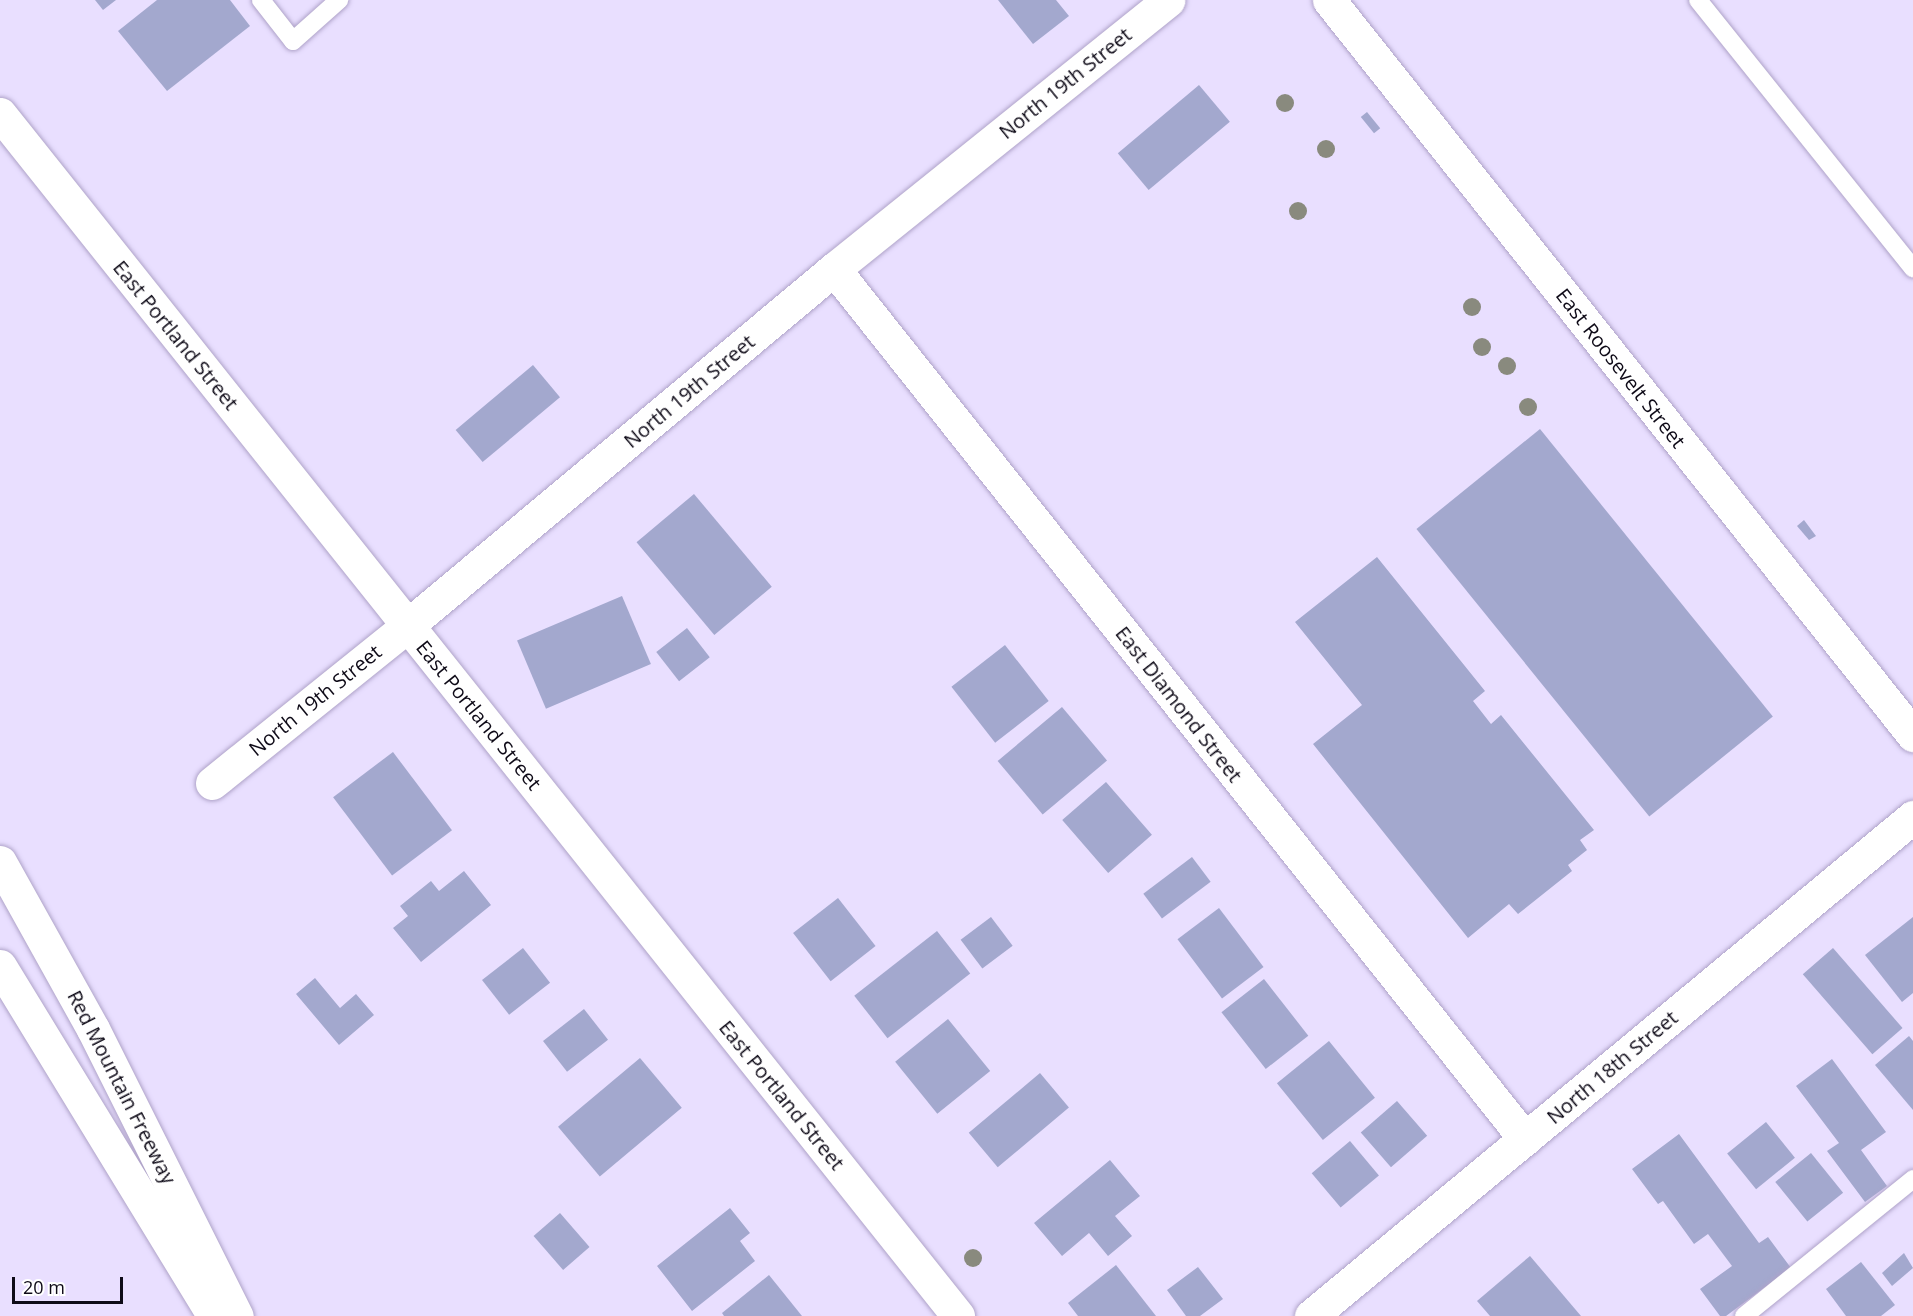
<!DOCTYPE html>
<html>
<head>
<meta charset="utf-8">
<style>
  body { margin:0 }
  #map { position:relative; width:1913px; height:1316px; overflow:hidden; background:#e9dfff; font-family:"Open Sans",sans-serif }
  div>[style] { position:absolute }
  .building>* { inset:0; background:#a3a8ce; transform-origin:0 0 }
  .roads { filter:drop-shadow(0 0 2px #afa3c9) drop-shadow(0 0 2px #afa3c9) }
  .lane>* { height:18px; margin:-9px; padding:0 9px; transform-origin:9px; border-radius:9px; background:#fff }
  .street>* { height:33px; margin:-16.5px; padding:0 16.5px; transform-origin:16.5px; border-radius:16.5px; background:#fff }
  .secondary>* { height:33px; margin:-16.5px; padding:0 16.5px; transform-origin:16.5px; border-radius:16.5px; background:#fff }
  .highway>* { height:33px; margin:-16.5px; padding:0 16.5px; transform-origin:16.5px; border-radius:16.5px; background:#fff }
  .trees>* { width:18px; height:18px; margin:-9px; border-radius:50%; background:#898a7e }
  span { translate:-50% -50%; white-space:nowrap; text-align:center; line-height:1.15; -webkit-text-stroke:4.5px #fff; paint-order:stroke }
  .street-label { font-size:20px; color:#0e0a17 }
  .scale { position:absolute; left:12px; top:1277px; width:111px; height:27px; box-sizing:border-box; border:3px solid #0e0a17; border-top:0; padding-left:8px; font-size:18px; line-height:21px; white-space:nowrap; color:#0e0a17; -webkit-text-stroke:4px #fff; paint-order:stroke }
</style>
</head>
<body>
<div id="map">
  <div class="building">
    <i style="clip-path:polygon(95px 0,116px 0,103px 10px)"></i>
    <i style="clip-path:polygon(157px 0,230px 0,250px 26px,167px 91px,118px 31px)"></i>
    <i style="clip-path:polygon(998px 0,1056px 0,1069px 16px,1033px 44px)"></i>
    <i style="left:1199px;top:85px;width:48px;height:106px;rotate:50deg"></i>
    <i style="left:1367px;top:112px;width:21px;height:8px;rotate:51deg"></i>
    <i style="left:533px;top:365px;width:42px;height:101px;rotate:50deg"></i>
    <i style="left:1540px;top:429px;width:370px;height:159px;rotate:51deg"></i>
    <i style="left:694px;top:494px;width:121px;height:75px;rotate:50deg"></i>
    <i style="clip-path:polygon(1804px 520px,1816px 536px,1809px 540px,1797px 526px)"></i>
    <i style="clip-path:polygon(1377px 557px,1485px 691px,1473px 701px,1491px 724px,1501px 715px,1594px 830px,1580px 840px,1587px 850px,1568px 865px,1572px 871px,1518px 914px,1509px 904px,1468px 938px,1313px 744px,1362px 705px,1295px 622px)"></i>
    <i style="left:622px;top:596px;width:74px;height:114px;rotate:67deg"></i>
    <i style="left:687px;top:628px;width:37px;height:39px;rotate:52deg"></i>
    <i style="left:1005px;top:645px;width:71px;height:68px;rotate:52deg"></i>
    <i style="left:1062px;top:707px;width:70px;height:84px;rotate:50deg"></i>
    <i style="left:393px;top:752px;width:98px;height:75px;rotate:53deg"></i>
    <i style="left:1106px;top:782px;width:70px;height:58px;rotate:49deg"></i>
    <i style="left:1192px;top:857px;width:31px;height:61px;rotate:53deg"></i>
    <i style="clip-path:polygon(464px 871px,491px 905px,421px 962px,393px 928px,408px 916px,400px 906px,431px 881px,439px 891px)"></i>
    <i style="left:838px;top:898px;width:61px;height:57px;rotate:52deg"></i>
    <i style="left:1219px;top:908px;width:74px;height:52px;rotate:53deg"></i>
    <i style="left:991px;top:917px;width:36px;height:38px;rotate:53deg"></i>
    <i style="clip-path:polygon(1913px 917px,1913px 993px,1902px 1002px,1865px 955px)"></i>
    <i style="left:937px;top:931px;width:54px;height:105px;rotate:52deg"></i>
    <i style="left:523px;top:948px;width:44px;height:52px;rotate:52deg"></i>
    <i style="left:1833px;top:948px;width:106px;height:40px;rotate:49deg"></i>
    <i style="clip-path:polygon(315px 978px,340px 1008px,356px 994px,374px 1015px,339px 1045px,296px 994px)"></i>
    <i style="left:1264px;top:979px;width:72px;height:54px;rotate:52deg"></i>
    <i style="left:584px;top:1009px;width:39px;height:52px;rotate:52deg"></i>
    <i style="left:948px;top:1019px;width:67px;height:68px;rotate:51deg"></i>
    <i style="clip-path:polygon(1909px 1036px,1913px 1041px,1913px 1110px,1875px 1065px)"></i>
    <i style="left:1329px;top:1041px;width:73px;height:67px;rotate:51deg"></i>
    <i style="left:640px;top:1058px;width:65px;height:107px;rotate:50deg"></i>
    <i style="clip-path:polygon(1832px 1059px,1886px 1132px,1861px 1150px,1887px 1186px,1865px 1202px,1827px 1151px,1839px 1143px,1796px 1086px)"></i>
    <i style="left:1040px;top:1073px;width:45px;height:93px;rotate:50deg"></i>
    <i style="left:1397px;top:1101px;width:46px;height:48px;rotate:49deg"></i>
    <i style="left:1766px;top:1122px;width:46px;height:50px;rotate:51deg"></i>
    <i style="clip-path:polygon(1679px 1134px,1759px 1243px,1768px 1237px,1791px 1268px,1726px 1316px,1720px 1316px,1700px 1289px,1732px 1266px,1708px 1234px,1694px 1244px,1663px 1201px,1658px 1204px,1632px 1169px)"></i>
    <i style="left:1350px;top:1141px;width:45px;height:50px;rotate:50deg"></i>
    <i style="left:1811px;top:1153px;width:51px;height:46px;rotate:51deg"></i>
    <i style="clip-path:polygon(1110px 1160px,1140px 1196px,1115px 1216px,1132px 1236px,1108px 1256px,1089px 1233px,1062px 1256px,1034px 1223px)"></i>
    <i style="clip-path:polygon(730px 1208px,750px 1233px,740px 1241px,755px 1261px,692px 1311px,657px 1266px)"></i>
    <i style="left:560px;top:1213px;width:45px;height:35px;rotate:49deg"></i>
    <i style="clip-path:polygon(1904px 1253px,1913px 1268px,1892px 1286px,1882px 1273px)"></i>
    <i style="clip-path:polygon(1530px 1256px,1581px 1316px,1490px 1316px,1477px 1301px)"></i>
    <i style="clip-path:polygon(1861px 1262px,1895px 1305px,1881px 1316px,1846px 1316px,1826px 1289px)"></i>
    <i style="clip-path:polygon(1116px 1265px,1156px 1316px,1078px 1316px,1068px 1303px)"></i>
    <i style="clip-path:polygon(1198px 1267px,1223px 1299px,1200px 1316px,1186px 1316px,1167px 1290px)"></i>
    <i style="clip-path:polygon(769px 1275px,802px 1316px,724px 1316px,722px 1313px)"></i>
  </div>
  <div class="roads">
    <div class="lane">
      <i style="left:261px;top:0;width:52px;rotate:52deg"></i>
      <i style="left:293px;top:41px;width:62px;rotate:-41.7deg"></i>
      <i style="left:1698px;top:0;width:344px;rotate:51.3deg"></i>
      <i style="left:1744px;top:1316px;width:218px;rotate:-39deg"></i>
    </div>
    <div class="street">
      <i style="left:0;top:114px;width:1537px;rotate:51.44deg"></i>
      <i style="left:834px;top:269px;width:1111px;rotate:51.54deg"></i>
      <i style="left:212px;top:783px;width:250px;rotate:-38.8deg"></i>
      <i style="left:407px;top:626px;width:557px;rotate:-39.9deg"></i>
      <i style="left:834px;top:269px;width:429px;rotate:-38.8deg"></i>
      <i style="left:1311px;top:1316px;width:782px;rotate:-39.66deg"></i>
    </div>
    <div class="secondary">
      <i style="left:1329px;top:0;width:939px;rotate:51.53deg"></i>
    </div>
    <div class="highway">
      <i style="left:0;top:862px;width:191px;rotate:60.9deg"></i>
      <i style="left:93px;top:1029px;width:321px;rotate:63.4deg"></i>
      <i style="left:0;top:966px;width:410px;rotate:58.6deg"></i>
    </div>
  </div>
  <div class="trees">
    <i style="left:1285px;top:103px"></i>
    <i style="left:1326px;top:149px"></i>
    <i style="left:1298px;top:211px"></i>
    <i style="left:1472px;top:307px"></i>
    <i style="left:1482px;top:347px"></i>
    <i style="left:1507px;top:366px"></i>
    <i style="left:1528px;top:407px"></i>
    <i style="left:973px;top:1258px"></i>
  </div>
  <div class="street-label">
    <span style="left:1065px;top:83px;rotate:-39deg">North 19th Street</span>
    <span style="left:176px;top:335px;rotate:51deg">East Portland Street</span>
    <span style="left:1621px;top:368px;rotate:52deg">East Roosevelt Street</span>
    <span style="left:689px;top:391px;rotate:-40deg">North 19th Street</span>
    <span style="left:315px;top:700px;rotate:-39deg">North 19th Street</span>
    <span style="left:1179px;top:704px;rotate:52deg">East Diamond Street</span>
    <span style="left:479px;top:715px;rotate:51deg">East Portland Street</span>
    <span style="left:1612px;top:1067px;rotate:-40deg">North 18th Street</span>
    <span style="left:122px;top:1087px;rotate:63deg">Red Mountain Freeway</span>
    <span style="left:782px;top:1095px;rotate:51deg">East Portland Street</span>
  </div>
  <div class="scale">20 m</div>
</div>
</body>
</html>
